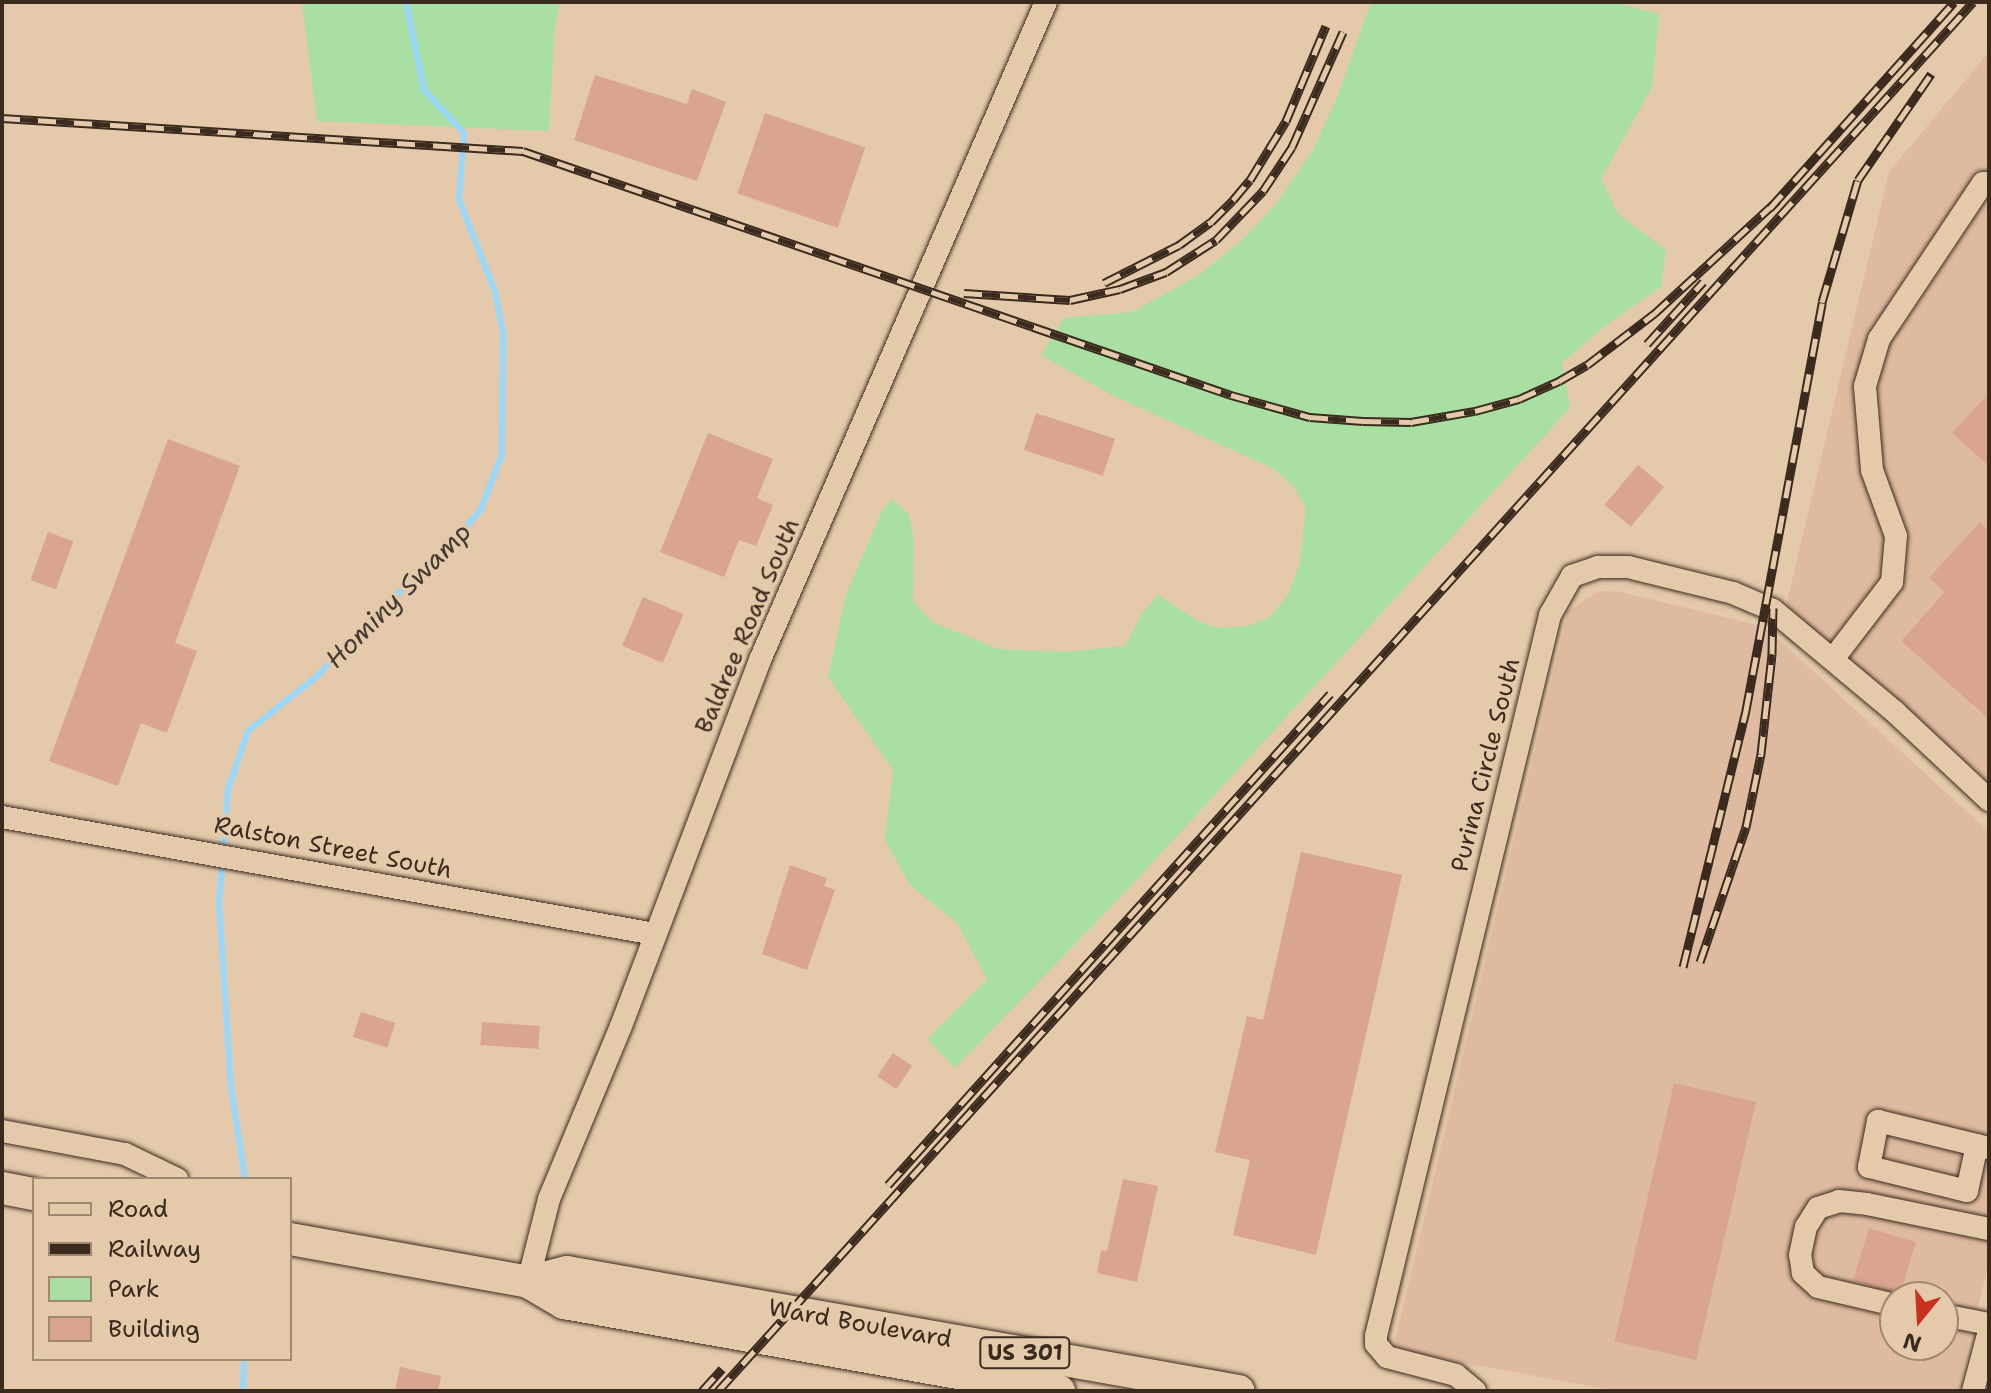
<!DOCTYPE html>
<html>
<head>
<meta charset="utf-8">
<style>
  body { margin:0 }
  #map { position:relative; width:1991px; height:1393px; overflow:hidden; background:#e4c9ab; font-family:"Shantell Sans",sans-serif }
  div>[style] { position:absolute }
  .built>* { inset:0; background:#debba0 }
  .green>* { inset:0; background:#a9dfa2 }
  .stream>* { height:6px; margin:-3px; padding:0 3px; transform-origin:3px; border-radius:3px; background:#99d7fb }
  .building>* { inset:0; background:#daa590; transform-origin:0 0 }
  .roads { filter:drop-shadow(0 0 2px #3b2a1e) drop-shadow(0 0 2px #3b2a1e) }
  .minor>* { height:22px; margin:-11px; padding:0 11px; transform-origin:11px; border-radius:11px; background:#e4c9ab }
  .highway>* { height:32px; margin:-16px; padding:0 16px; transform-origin:16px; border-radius:16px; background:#e4c9ab }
  .rail>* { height:9px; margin-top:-4.5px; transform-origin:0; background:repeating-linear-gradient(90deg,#e4c9ab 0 18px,#3b2a1e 0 36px); box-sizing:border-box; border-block:2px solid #3b2a1e }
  span { translate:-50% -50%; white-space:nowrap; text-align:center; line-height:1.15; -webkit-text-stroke:7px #e4c9ab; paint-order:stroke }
  .shield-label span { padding:2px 6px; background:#e4c9ab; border:2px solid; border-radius:6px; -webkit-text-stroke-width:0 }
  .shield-label { font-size:22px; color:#3b2a1e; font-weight:700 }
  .street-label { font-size:24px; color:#3b2a1e }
  .water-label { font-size:26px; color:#443b34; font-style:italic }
  .frame { position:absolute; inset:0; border:4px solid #3b2a1e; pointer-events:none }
  .legend { position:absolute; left:32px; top:1177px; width:260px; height:184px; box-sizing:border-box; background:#e4c9ab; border:2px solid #a08973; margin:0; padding:10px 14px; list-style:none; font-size:24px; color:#3b2a1e }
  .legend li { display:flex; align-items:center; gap:16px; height:40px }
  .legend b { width:40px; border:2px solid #a08973 }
  .north { position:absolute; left:1879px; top:1281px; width:80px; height:80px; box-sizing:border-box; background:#e4c9ab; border:2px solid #a08973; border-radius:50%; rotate:198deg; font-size:22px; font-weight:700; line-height:32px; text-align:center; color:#3b2a1e }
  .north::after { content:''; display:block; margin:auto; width:28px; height:36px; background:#c8321e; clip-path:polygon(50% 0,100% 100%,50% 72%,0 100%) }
</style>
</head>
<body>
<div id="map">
  <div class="built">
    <i style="clip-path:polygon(1989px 52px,1989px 782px,1786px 606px,1889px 172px)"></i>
    <i style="clip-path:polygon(evenodd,1599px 591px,1621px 592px,1765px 627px,1989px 832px,1989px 1262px,1957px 1391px,1617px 1391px,1393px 1350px,1568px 611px,1599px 591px,1895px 1297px,1943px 1297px,1943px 1345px,1895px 1345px,1895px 1297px)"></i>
  </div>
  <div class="green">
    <i style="clip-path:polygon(302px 2px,560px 2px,554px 34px,549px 131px,317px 121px)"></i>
    <i style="clip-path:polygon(1371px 2px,1613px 2px,1659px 14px,1652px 87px,1601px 179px,1618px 214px,1666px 250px,1661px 287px,1606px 325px,1562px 363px,1570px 408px,1132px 885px,955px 1068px,927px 1039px,987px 979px,957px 923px,910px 885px,885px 840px,893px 770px,828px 677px,846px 594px,882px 511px,892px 499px,909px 514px,914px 540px,913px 601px,932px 622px,998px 649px,1064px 652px,1125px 646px,1142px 614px,1157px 595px,1200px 622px,1219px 628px,1247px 626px,1269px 618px,1288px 595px,1300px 563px,1306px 508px,1293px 486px,1274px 469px,1110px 394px,1041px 355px,1064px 318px,1132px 312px,1199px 275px,1242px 240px,1277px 203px,1313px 150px,1338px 95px)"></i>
  </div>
  <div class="stream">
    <i style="left:245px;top:1179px;width:92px;rotate:-98.7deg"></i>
    <i style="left:231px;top:1088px;width:185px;rotate:-93.7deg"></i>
    <i style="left:219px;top:903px;width:114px;rotate:-85.5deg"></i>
    <i style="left:228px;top:789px;width:61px;rotate:-71deg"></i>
    <i style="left:248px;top:731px;width:87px;rotate:-38.5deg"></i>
    <i style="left:316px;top:677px;width:95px;rotate:-46.3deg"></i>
    <i style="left:382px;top:608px;width:86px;rotate:-41.7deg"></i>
    <i style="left:446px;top:551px;width:55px;rotate:-50.2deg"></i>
    <i style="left:481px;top:509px;width:59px;rotate:-69.1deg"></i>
    <i style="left:502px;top:454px;width:122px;rotate:-89.5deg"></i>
    <i style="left:503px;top:332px;width:41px;rotate:-101.3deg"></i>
    <i style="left:495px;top:292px;width:100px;rotate:-111.2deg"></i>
    <i style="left:459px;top:199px;width:66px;rotate:-85.7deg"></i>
    <i style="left:464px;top:133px;width:59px;rotate:-132.9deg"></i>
    <i style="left:424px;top:90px;width:90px;rotate:-101.6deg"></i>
    <i style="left:243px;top:1391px;width:32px;rotate:-88deg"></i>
  </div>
  <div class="building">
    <i style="clip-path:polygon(595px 75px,687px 104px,692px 89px,726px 102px,697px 181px,574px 140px)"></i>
    <i style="left:765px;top:113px;width:106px;height:85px;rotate:19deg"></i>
    <i style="clip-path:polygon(1989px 393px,1989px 466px,1952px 433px)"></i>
    <i style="left:1036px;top:413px;width:83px;height:39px;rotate:18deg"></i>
    <i style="clip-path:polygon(708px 433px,773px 459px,757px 498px,773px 505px,756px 546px,739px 540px,724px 577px,660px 552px)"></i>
    <i style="clip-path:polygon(168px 439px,240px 466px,175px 643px,197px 651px,167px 733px,141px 723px,118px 786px,49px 761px)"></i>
    <i style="left:1638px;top:465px;width:34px;height:52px;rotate:40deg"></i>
    <i style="clip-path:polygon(1980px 522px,1989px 531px,1989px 719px,1901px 641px,1945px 592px,1929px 578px)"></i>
    <i style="left:48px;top:532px;width:27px;height:51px;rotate:20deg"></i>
    <i style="left:643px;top:597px;width:44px;height:53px;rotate:23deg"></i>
    <i style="clip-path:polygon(1301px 852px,1402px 875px,1316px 1255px,1233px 1235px,1250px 1160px,1215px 1152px,1247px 1016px,1263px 1020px)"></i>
    <i style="clip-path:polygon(790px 865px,827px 878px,824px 886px,835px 890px,807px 970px,762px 954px)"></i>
    <i style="left:361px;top:1012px;width:36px;height:26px;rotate:18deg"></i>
    <i style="left:482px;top:1022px;width:58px;height:23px;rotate:4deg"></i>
    <i style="left:893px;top:1053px;width:23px;height:28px;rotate:34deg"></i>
    <i style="left:1674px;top:1083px;width:84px;height:265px;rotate:13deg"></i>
    <i style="clip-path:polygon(1123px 1179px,1158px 1186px,1137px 1282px,1097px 1273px,1101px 1250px,1107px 1251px)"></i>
    <i style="left:1869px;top:1228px;width:49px;height:55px;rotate:17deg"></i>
    <i style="clip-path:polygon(400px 1367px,441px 1376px,438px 1391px,395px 1391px)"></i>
  </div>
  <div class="roads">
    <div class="minor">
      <i style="left:1833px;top:659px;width:97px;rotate:-52.5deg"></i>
      <i style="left:1892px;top:582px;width:46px;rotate:-85deg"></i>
      <i style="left:1896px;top:536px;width:70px;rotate:-110deg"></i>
      <i style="left:1872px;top:470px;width:84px;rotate:-94.8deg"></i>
      <i style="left:1865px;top:386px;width:49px;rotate:-73.4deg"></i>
      <i style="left:1879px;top:339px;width:187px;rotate:-56.3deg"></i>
      <i style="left:1983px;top:183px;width:6px"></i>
      <i style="left:2px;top:817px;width:663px;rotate:10.16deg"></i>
      <i style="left:2px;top:1131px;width:125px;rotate:10.6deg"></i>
      <i style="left:125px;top:1154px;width:58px;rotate:25.7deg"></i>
      <i style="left:1977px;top:1145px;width:47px;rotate:102.3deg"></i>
      <i style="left:1967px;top:1191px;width:101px;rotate:-166.2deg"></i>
      <i style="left:1869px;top:1167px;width:47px;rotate:-78.9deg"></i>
      <i style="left:1878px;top:1121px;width:114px;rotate:13.7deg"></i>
      <i style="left:528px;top:1282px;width:86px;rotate:-75.8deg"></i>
      <i style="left:549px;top:1199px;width:187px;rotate:-67.4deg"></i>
      <i style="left:621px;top:1026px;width:392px;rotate:-69.2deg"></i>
      <i style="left:760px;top:660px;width:717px;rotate:-66.51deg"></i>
      <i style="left:1895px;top:1305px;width:79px;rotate:-166.8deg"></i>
      <i style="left:1818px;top:1287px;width:21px;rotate:-137deg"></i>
      <i style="left:1803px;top:1273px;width:18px;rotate:-99deg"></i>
      <i style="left:1800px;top:1255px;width:29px;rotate:-78deg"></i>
      <i style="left:1806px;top:1227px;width:22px;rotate:-58deg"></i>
      <i style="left:1818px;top:1208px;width:22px;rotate:-18deg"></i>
      <i style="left:1839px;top:1201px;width:28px;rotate:6deg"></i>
      <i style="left:1867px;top:1204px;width:125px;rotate:11.6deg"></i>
      <i style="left:1943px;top:1315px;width:47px;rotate:11.1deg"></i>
      <i style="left:1475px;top:1391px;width:25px;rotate:-140deg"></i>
      <i style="left:1456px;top:1375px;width:71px;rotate:-165.4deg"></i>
      <i style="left:1387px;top:1357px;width:17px;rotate:-130deg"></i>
      <i style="left:1376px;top:1344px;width:8px;rotate:-90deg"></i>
      <i style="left:1376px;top:1336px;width:742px;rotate:-76.43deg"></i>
      <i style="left:1550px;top:615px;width:45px;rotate:-60.6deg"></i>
      <i style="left:1572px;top:576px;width:28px;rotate:-19deg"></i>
      <i style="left:1598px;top:567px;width:30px"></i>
      <i style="left:1628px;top:567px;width:108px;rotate:13.9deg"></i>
      <i style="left:1733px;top:593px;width:43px;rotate:23deg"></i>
      <i style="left:1773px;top:610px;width:159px;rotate:39.9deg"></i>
      <i style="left:1895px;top:712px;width:129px;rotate:43.1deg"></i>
      <i style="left:1973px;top:1391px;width:62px;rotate:-75.1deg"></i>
    </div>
    <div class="highway">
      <i style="left:2px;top:1188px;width:33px;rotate:11deg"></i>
      <i style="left:290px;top:1239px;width:242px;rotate:10.2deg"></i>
      <i style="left:528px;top:1282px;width:42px;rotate:30.3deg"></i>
      <i style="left:564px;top:1303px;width:503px;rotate:10.08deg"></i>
      <i style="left:528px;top:1282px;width:40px;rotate:-14.4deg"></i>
      <i style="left:567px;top:1272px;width:682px;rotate:10.04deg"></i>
    </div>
  </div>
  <div class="rail">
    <i style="left:2px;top:118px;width:522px;rotate:3.62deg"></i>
    <i style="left:523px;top:151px;width:749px;rotate:19.02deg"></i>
    <i style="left:1231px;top:395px;width:82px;rotate:15.6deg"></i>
    <i style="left:1310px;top:417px;width:53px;rotate:4.3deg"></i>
    <i style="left:1363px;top:421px;width:48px;rotate:1.2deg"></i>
    <i style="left:1411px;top:422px;width:65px;rotate:-9.8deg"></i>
    <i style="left:1475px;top:411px;width:46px;rotate:-15.3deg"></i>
    <i style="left:1519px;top:399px;width:44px;rotate:-24.2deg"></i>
    <i style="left:1559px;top:381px;width:32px;rotate:-30deg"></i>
    <i style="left:1587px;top:365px;width:86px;rotate:-37.4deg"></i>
    <i style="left:1655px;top:313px;width:166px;rotate:-42.6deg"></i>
    <i style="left:1770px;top:208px;width:276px;rotate:-48.2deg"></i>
    <i style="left:1104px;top:283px;width:84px;rotate:-26.9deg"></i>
    <i style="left:1179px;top:245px;width:39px;rotate:-36deg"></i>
    <i style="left:1211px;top:222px;width:31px;rotate:-45deg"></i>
    <i style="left:1233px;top:200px;width:26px;rotate:-50deg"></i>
    <i style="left:1250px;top:180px;width:69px;rotate:-58.6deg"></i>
    <i style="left:1286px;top:121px;width:103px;rotate:-67.2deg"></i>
    <i style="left:964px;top:293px;width:106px;rotate:3.8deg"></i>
    <i style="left:1070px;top:300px;width:51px;rotate:-12.4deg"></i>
    <i style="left:1120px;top:289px;width:49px;rotate:-20.3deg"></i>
    <i style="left:1166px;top:272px;width:59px;rotate:-32.6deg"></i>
    <i style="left:1216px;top:240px;width:68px;rotate:-46.2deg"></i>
    <i style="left:1263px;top:191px;width:53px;rotate:-56.6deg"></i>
    <i style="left:1292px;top:147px;width:126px;rotate:-66.1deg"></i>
    <i style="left:1647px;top:344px;width:84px;rotate:-47.9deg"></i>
    <i style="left:1700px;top:962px;width:143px;rotate:-71.2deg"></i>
    <i style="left:1746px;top:827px;width:75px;rotate:-78.4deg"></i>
    <i style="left:1761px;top:754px;width:101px;rotate:-83.7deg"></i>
    <i style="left:1772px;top:654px;width:46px;rotate:-88.8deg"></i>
    <i style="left:1683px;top:967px;width:265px;rotate:-76.2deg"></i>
    <i style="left:1746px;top:710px;width:415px;rotate:-79.4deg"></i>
    <i style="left:1822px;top:302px;width:127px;rotate:-73.6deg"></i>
    <i style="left:1858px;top:180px;width:129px;rotate:-55.4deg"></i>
    <i style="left:888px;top:1185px;width:661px;rotate:-48.01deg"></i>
    <i style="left:702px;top:1391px;width:30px;rotate:-48deg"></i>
    <i style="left:718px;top:1391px;width:1872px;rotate:-47.9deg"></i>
  </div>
  <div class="shield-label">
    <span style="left:1025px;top:1353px">US 301</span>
  </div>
  <div class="street-label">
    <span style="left:748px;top:626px;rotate:-67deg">Baldree Road South</span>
    <span style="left:1486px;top:765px;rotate:-76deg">Purina Circle South</span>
    <span style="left:333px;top:848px;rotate:11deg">Ralston Street South</span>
    <span style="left:860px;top:1324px;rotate:10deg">Ward Boulevard</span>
  </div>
  <div class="water-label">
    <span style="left:398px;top:595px;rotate:-45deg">Hominy Swamp</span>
  </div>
  <div class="frame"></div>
  <ul class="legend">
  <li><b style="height:10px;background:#e4c9ab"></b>Road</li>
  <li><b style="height:10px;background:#3b2a1e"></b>Railway</li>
  <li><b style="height:22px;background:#a9dfa2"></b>Park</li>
  <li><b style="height:22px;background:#daa590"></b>Building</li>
  </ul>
  <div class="north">N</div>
</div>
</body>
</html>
